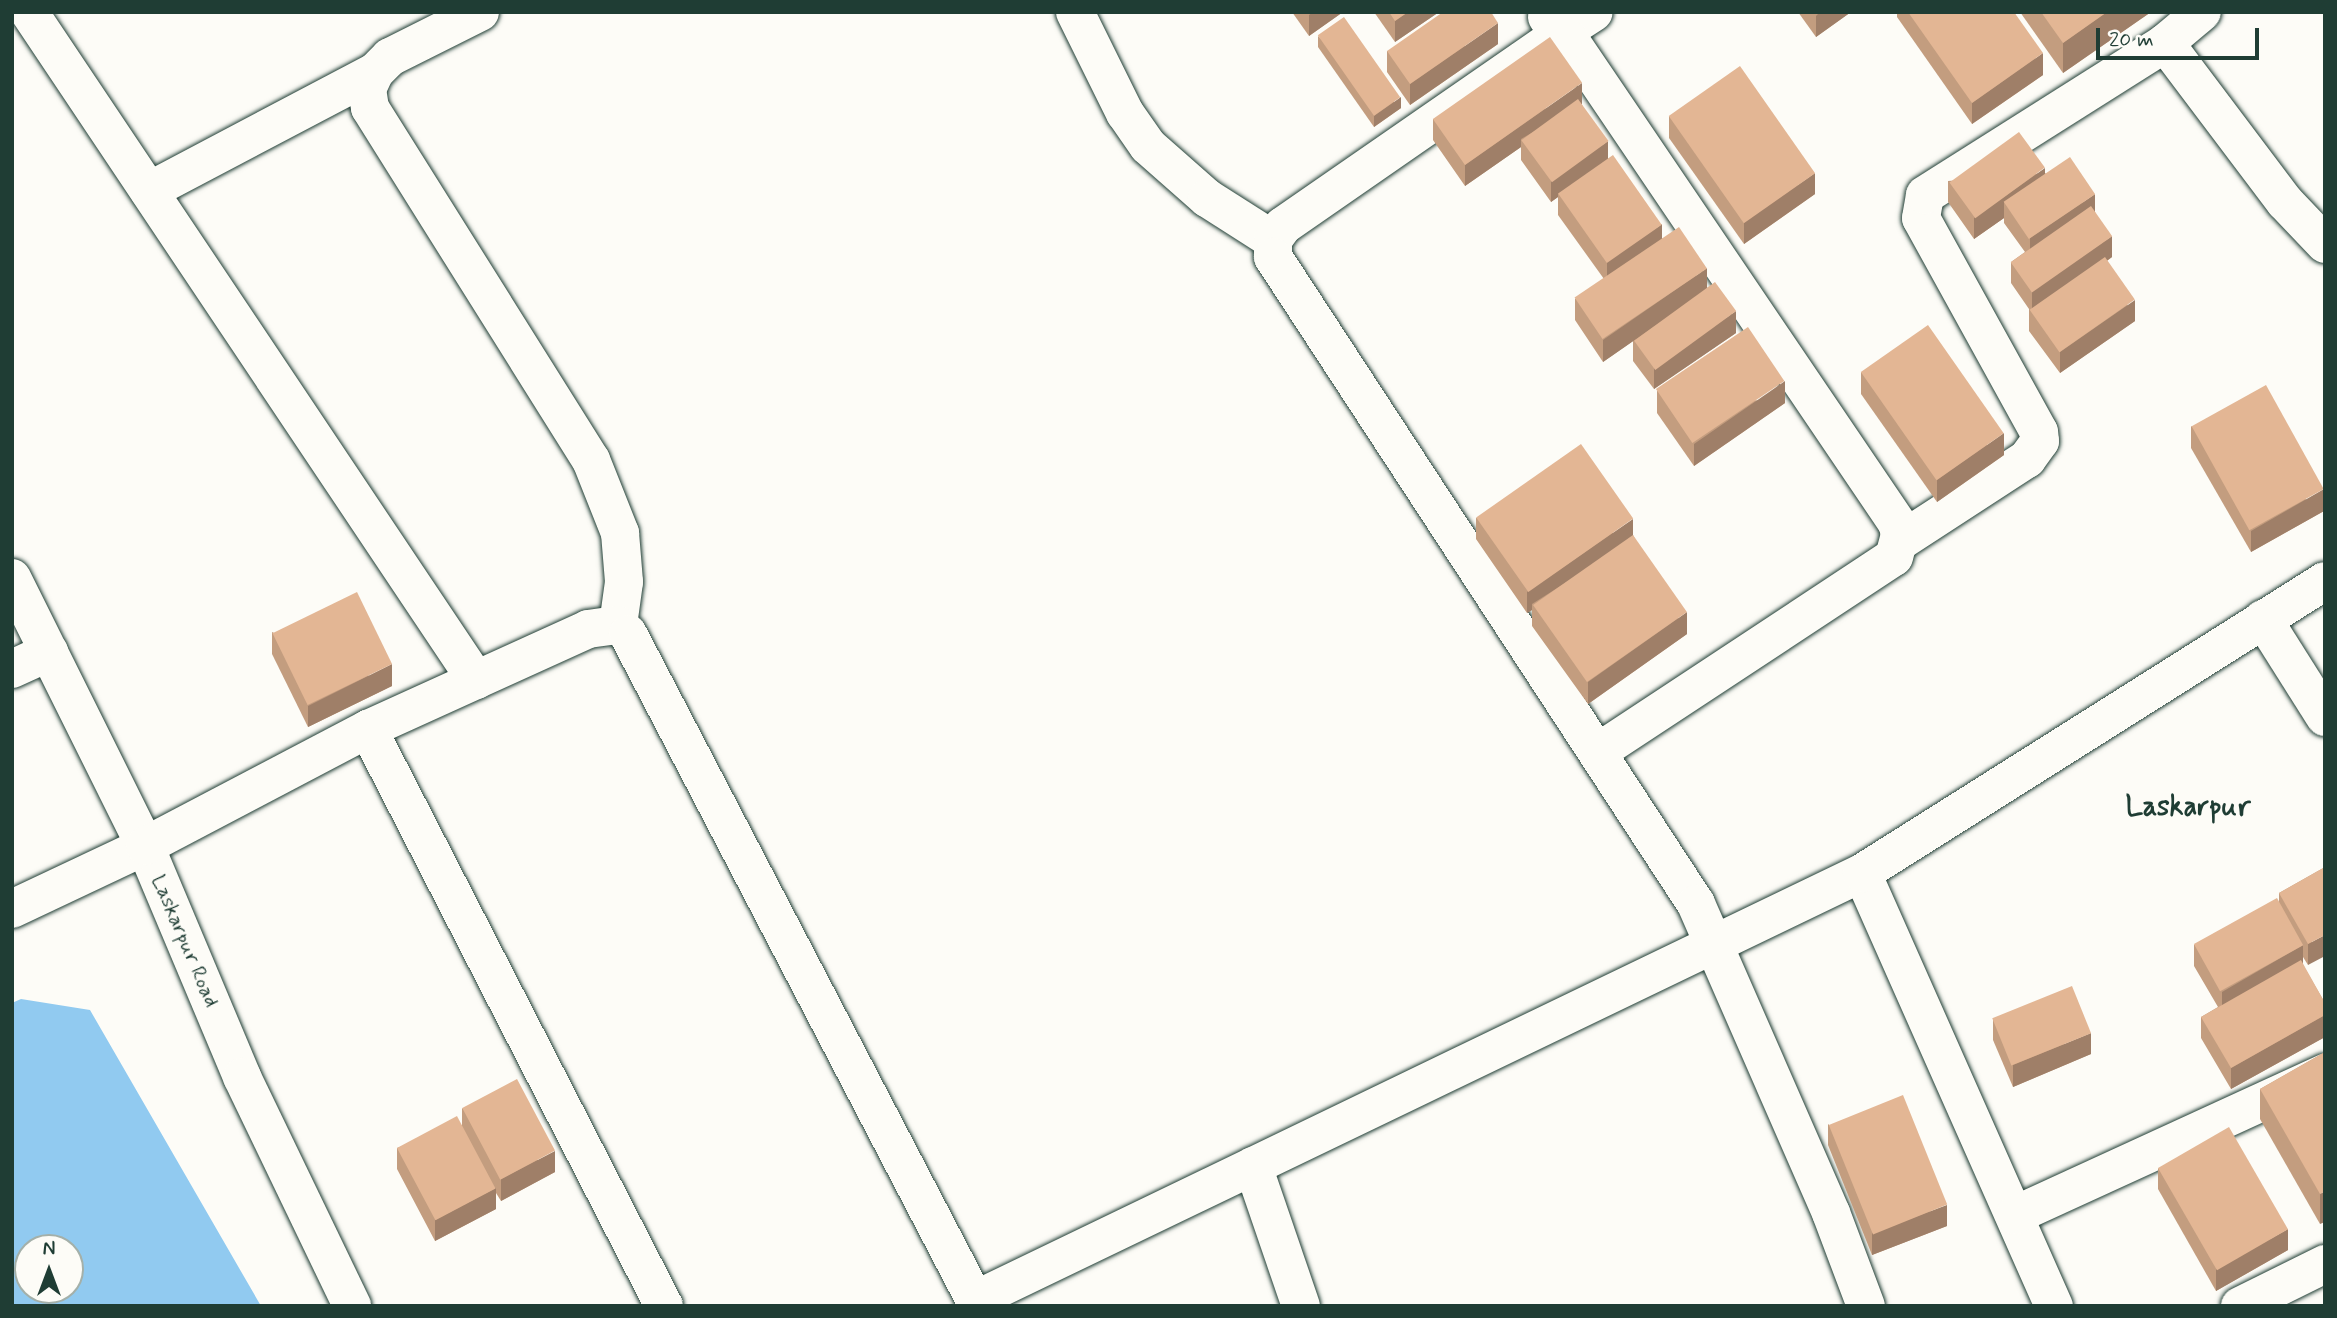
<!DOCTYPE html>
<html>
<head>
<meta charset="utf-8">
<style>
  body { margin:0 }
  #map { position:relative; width:2337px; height:1318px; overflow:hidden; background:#fdfcf7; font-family:Mynerve,sans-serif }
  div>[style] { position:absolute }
  .water>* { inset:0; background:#91caf0 }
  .roads { filter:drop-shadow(0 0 2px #1f3d34) drop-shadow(0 0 2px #1f3d34) }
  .minor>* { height:38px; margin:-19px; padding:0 19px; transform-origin:19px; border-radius:19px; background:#fdfcf7 }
  .wall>* { inset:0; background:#c39d7f }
  .shaded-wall>* { inset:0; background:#9f7f68 }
  .building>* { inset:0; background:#e3b694; transform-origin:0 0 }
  span { translate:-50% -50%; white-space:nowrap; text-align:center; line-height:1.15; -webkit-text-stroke:5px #fdfcf7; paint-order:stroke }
  .street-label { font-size:21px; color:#1f3d34 }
  .district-label { font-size:28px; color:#1f3d34; font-weight:700 }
  .frame { position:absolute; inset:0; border:14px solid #1f3d34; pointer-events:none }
  .north { position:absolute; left:14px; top:1234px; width:70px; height:70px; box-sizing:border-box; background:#fdfcf7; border:2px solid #a4b0a9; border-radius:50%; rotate:0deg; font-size:19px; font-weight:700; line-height:28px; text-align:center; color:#1f3d34 }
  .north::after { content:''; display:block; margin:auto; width:24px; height:32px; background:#1f3d34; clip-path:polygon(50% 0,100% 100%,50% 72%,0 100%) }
  .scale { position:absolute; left:2096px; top:28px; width:163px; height:32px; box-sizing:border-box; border:4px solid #1f3d34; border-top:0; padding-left:9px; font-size:21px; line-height:24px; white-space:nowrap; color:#1f3d34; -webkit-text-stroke:5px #fdfcf7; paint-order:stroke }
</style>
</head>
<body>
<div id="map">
  <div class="water">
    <i style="clip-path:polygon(evenodd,21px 999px,90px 1010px,261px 1306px,12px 1306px,12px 1003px,21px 999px,28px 1248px,70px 1248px,70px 1290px,28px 1290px,28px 1248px)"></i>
  </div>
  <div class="roads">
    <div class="minor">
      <i style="left:29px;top:12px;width:804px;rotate:56.21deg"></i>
      <i style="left:480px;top:12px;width:101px;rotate:153.4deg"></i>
      <i style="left:390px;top:57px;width:21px;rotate:135deg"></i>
      <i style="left:375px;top:72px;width:19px;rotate:115deg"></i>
      <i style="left:367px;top:89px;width:19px;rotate:81deg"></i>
      <i style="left:370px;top:108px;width:416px;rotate:57.9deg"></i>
      <i style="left:591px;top:460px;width:79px;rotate:68.3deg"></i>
      <i style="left:620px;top:533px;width:49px;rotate:85.3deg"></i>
      <i style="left:624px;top:582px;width:43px;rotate:97.9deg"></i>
      <i style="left:1075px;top:12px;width:113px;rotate:63.7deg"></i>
      <i style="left:1125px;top:113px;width:40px;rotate:55.1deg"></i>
      <i style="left:1148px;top:146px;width:79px;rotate:41.4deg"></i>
      <i style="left:1207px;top:198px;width:78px;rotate:32.5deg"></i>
      <i style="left:1547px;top:17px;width:21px;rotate:53deg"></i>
      <i style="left:1560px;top:34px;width:40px;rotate:-32.9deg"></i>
      <i style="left:2165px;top:43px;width:199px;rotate:53deg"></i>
      <i style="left:2285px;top:202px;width:58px;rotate:46.4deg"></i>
      <i style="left:149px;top:191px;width:255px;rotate:-27.8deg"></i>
      <i style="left:1899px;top:542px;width:153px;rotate:-33deg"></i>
      <i style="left:2027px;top:459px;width:22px;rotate:-54deg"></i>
      <i style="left:2040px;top:441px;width:9px;rotate:-96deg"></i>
      <i style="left:2039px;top:432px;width:244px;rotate:-118.9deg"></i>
      <i style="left:1921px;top:218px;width:23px;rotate:-80deg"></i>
      <i style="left:1925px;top:195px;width:284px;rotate:-32.3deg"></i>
      <i style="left:2165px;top:43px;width:48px;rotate:-40deg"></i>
      <i style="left:12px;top:578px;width:299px;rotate:63.6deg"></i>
      <i style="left:145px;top:846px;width:251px;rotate:67.2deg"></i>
      <i style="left:242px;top:1077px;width:254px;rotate:64.3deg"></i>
      <i style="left:2263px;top:619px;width:116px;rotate:57.7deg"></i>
      <i style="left:12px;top:669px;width:41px;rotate:-24.7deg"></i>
      <i style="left:368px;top:729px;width:648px;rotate:62.84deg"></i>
      <i style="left:1598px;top:752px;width:354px;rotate:-33.4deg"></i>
      <i style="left:1894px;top:557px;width:24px;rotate:-75deg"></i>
      <i style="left:1900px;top:534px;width:11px;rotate:-105deg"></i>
      <i style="left:1897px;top:523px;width:585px;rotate:-124.12deg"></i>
      <i style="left:1569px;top:39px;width:10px;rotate:-151deg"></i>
      <i style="left:1560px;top:34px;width:337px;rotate:145.3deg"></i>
      <i style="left:1283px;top:226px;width:17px;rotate:126deg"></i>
      <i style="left:1273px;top:240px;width:17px;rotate:90deg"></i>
      <i style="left:1273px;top:257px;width:773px;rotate:56.82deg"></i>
      <i style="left:1696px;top:904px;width:337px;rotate:66.4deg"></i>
      <i style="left:1831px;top:1213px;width:99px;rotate:69.4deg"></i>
      <i style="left:1862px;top:873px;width:474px;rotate:66.1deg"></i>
      <i style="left:12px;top:909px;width:147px;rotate:-25.3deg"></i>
      <i style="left:145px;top:846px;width:252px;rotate:-27.7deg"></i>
      <i style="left:368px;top:729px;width:242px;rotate:-24.4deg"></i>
      <i style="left:588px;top:629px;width:30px;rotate:-8deg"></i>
      <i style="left:618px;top:625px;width:13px;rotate:42deg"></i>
      <i style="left:628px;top:634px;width:758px;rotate:62.49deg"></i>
      <i style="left:1253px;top:1166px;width:148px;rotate:71.1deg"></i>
      <i style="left:2015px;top:1215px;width:341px;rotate:-24.6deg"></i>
      <i style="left:975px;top:1300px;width:984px;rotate:-25.71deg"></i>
      <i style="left:1862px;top:873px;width:547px;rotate:-32.24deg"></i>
      <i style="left:2240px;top:1306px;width:95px;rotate:-26.3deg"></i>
    </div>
  </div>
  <div class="wall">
    <i style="clip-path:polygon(1292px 12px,1343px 12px,1309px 36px)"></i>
    <i style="clip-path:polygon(1374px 12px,1439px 12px,1395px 42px)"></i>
    <i style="clip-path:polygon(1798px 12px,1851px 12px,1816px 37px)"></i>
    <i style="clip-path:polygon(1897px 12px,2014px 12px,2043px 75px,1972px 124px,1897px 17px)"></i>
    <i style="clip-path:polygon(2020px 12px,2151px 12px,2063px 73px)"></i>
    <i style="clip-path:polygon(1318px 36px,1401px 108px,1374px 127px,1318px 47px)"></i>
    <i style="clip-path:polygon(1498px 44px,1410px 105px,1387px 72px,1387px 51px)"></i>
    <i style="clip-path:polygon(1582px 105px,1608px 158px,1662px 238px,1707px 287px,1736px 333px,1654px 389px,1633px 361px,1633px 341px,1603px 362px,1575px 320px,1575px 299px,1604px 279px,1558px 215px,1558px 197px,1551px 202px,1521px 160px,1521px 147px,1465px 186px,1433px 140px,1433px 119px)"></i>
    <i style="clip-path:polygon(1669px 116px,1815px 194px,1744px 244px,1669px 138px)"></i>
    <i style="clip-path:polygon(2045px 173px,2095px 212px,2112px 257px,2107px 261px,2135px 321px,2060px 373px,2029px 331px,2029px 309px,2011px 283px,2011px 262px,2025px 252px,2004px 223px,2004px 218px,1974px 239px,1948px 202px,1948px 181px)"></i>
    <i style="clip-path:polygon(1861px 372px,2004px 455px,1937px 502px,1861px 394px)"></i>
    <i style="clip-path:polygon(1657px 391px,1785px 403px,1694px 466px,1657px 413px)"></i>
    <i style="clip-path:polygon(2191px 426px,2324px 511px,2251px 552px,2191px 448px)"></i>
    <i style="clip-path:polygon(1476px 518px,1633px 535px,1687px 634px,1588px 704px,1532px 626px,1532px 610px,1527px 613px,1476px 539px)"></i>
    <i style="clip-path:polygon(272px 632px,392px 686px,308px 727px,272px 654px)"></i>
    <i style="clip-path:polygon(2325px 867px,2308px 965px,2303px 957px,2303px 965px,2325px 1003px,2325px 1037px,2231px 1089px,2201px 1038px,2201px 1017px,2218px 1007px,2194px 966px,2194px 945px,2279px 903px,2279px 893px)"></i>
    <i style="clip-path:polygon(1993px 1019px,2091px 1054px,2013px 1087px,1993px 1040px)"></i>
    <i style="clip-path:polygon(2325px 1052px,2320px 1224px,2260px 1119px,2260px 1089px)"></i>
    <i style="clip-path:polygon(462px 1108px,555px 1172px,501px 1201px,496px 1193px,496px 1209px,435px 1241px,397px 1169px,397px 1148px,462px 1125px)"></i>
    <i style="clip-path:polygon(1828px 1124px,1947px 1226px,1872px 1255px,1828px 1145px)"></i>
    <i style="clip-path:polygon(2158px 1168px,2288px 1250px,2216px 1291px,2158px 1189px)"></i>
  </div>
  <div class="shaded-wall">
    <i style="clip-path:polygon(1313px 12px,1343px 12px,1309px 36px,1309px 15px)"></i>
    <i style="clip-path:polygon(1408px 12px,1439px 12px,1395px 42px,1395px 21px)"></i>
    <i style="clip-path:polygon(1820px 12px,1851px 12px,1816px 37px,1816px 16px)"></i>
    <i style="clip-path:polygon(2107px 12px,2151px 12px,2063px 73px,2063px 43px)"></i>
    <i style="clip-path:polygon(1498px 23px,1498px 44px,1410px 105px,1410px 84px)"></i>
    <i style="clip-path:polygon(2043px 53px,2043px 75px,1972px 124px,1972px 103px)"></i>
    <i style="clip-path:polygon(1582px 83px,1582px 104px,1521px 139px,1521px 147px,1465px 186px,1465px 165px)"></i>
    <i style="clip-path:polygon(1401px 97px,1401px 108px,1374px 127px,1374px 116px)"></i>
    <i style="clip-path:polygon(1608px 141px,1608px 163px,1558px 194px,1558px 197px,1551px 202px,1551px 181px)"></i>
    <i style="clip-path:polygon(2045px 168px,2045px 190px,2004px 202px,2004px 218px,1974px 239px,1974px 218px)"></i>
    <i style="clip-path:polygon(1815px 173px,1815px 194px,1744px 244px,1744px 222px)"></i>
    <i style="clip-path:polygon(2095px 194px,2095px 215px,2030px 260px,2030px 238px)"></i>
    <i style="clip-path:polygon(1662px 224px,1662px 246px,1607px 283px,1607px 262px)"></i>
    <i style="clip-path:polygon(2112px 236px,2112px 257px,2032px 313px,2032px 291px)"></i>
    <i style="clip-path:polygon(1707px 268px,1707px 290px,1603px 362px,1603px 340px)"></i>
    <i style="clip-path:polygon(2135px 300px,2135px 321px,2060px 373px,2060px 352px)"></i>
    <i style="clip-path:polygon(1736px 311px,1736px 333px,1654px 389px,1654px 368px)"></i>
    <i style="clip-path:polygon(1785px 381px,1785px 403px,1694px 466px,1694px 444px)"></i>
    <i style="clip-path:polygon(2004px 433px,2004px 455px,1937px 502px,1937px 480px)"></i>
    <i style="clip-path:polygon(2324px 489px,2324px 511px,2251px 552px,2251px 531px)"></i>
    <i style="clip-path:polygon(1633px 519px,1633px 540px,1532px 604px,1532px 610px,1527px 613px,1527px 592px)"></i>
    <i style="clip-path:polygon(1687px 612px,1687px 634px,1588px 704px,1588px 682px)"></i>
    <i style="clip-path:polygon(392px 664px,392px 686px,308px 727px,308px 706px)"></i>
    <i style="clip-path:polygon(2325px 935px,2325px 956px,2308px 965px,2308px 944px)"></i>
    <i style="clip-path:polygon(2303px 945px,2303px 966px,2222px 1013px,2222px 992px)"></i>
    <i style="clip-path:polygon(2325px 1015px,2325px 1037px,2231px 1089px,2231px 1068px)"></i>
    <i style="clip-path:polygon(2091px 1033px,2091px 1054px,2013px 1087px,2013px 1065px)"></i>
    <i style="clip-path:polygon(555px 1151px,555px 1172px,501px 1201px,501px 1179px)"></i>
    <i style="clip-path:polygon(496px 1188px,496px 1209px,435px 1241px,435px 1220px)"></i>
    <i style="clip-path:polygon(2325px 1191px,2325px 1222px,2320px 1224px,2320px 1194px)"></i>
    <i style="clip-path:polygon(1947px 1205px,1947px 1226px,1872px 1255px,1872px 1233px)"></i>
    <i style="clip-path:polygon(2288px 1229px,2288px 1250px,2216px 1291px,2216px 1269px)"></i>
  </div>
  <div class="building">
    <i style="clip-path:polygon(1389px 12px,1408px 12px,1395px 21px)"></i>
    <i style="clip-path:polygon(1443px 12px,1491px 12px,1498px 23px,1410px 84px,1387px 51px)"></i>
    <i style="clip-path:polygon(1908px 12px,2014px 12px,2043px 53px,1972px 103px)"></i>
    <i style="clip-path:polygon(2041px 12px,2107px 12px,2063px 43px)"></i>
    <i style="left:1344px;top:17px;width:98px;height:32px;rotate:55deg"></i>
    <i style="left:1550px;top:37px;width:56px;height:143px;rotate:55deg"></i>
    <i style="left:1740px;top:66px;width:131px;height:87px;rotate:55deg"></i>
    <i style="left:1578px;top:99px;width:52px;height:70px;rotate:54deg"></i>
    <i style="left:2019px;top:132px;width:44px;height:86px;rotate:54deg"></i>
    <i style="left:1613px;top:155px;width:85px;height:67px;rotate:55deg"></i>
    <i style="left:2070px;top:157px;width:45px;height:80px;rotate:56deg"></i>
    <i style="left:2091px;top:206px;width:37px;height:98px;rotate:55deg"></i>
    <i style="left:1679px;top:227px;width:50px;height:126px;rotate:56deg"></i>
    <i style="left:2105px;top:257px;width:52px;height:92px;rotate:55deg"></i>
    <i style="left:1715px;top:282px;width:36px;height:100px;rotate:54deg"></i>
    <i style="left:1928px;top:325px;width:132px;height:82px;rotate:55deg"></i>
    <i style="left:1748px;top:327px;width:65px;height:111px;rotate:56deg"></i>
    <i style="left:2266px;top:385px;width:119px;height:85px;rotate:61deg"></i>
    <i style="left:1581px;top:444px;width:91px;height:128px;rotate:55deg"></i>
    <i style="left:1633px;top:535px;width:94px;height:122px;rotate:55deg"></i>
    <i style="left:357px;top:592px;width:80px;height:94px;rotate:64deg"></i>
    <i style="clip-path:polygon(2325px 867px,2325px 935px,2308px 944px,2279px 893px)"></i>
    <i style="left:2277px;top:898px;width:54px;height:95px;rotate:61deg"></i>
    <i style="clip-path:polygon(2301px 960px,2325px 1003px,2325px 1015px,2231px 1068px,2201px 1017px)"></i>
    <i style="left:2072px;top:986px;width:51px;height:86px;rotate:68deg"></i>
    <i style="clip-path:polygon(2325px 1052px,2325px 1191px,2320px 1194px,2260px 1089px)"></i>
    <i style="left:517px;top:1079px;width:81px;height:62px;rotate:62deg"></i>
    <i style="left:1903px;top:1095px;width:118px;height:80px;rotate:68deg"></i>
    <i style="left:457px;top:1116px;width:82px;height:68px;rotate:62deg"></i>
    <i style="left:2229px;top:1127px;width:118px;height:82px;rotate:60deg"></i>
  </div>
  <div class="street-label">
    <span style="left:185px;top:941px;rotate:67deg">Laskarpur Road</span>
  </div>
  <div class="district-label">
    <span style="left:2188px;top:808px">Laskarpur</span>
  </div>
  <div class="frame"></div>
  <div class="north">N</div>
  <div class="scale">20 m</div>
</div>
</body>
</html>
